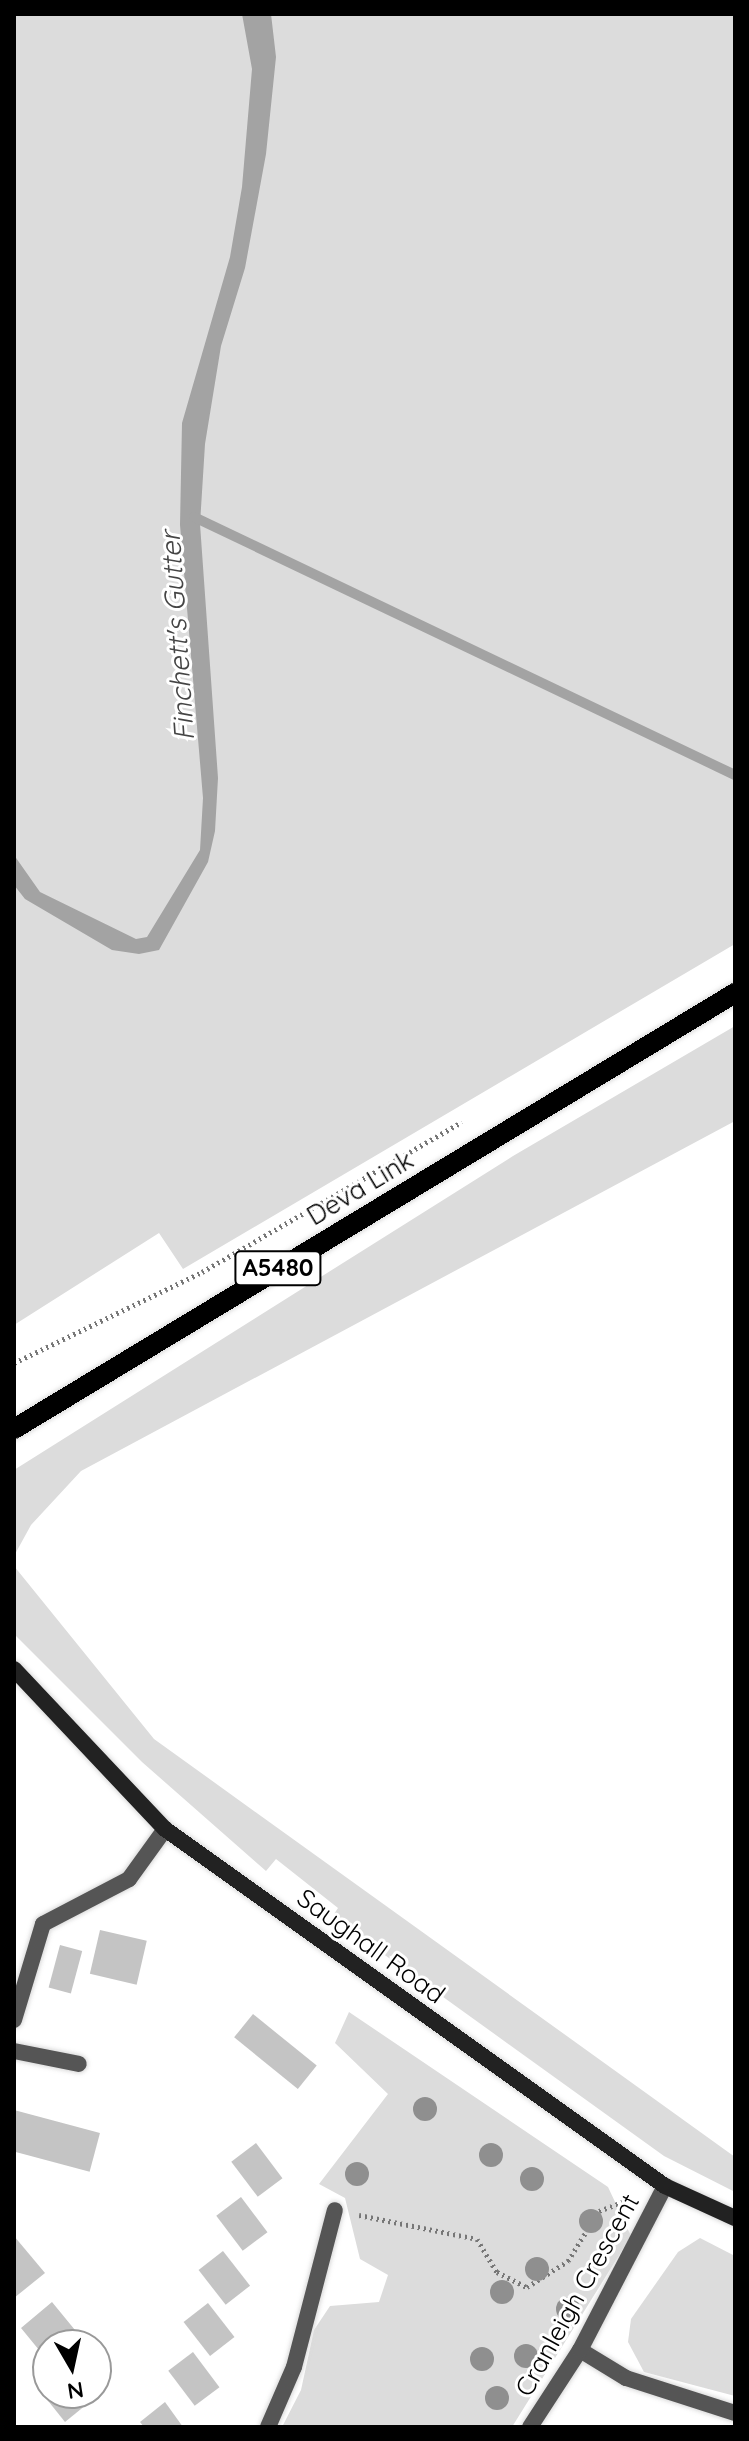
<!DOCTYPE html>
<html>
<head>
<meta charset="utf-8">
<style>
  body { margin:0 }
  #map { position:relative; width:749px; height:2441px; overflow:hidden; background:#fff; font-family:Quicksand,sans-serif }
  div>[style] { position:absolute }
  .green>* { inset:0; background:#dcdcdc }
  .water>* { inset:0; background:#a3a3a3 }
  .stream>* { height:10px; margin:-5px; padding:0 5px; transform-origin:5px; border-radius:5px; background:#a3a3a3 }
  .building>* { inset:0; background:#c4c4c4; transform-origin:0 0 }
  .path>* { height:5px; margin-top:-2.5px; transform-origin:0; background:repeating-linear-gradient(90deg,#777 0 2px,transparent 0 6px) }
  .roads { filter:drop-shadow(0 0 2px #dbdbdb) drop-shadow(0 0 2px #dbdbdb) }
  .street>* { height:16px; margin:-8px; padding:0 8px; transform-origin:8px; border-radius:8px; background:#555 }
  .secondary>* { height:16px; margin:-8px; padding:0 8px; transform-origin:8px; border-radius:8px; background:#222 }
  .primary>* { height:20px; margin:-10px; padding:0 10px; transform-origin:10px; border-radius:10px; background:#000 }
  .trees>* { width:24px; height:24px; margin:-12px; border-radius:50%; background:#8f8f8f }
  span { translate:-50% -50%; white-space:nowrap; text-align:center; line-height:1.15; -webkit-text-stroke:6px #fff; paint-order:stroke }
  .shield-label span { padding:2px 6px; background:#fff; border:2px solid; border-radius:6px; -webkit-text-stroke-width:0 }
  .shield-label { font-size:24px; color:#000; font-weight:700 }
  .street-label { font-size:26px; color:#000 }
  .water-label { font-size:28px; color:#444; font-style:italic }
  .frame { position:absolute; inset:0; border:16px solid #000; pointer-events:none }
  .north { position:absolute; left:32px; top:2329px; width:80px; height:80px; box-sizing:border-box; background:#fff; border:2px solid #999; border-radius:50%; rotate:171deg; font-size:22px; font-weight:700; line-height:32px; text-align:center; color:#000 }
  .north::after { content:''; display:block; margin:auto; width:28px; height:36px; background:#000; clip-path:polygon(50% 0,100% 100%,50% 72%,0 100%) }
</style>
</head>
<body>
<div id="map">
  <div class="green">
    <i style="clip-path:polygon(14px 14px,735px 14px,735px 944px,183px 1269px,159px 1233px,14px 1325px)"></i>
    <i style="clip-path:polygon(735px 1026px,735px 1121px,81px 1471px,31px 1525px,14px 1556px,14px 1470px,513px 1156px)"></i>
    <i style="clip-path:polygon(14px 1566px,154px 1739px,735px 2157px,735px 2192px,664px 2156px,332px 1917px,338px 1908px,276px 1859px,266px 1871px,142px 1762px,14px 1634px)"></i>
    <i style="clip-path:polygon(349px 2012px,608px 2187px,631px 2236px,512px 2427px,282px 2427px,301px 2390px,314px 2330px,330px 2306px,379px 2302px,388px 2275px,360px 2259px,345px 2198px,319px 2184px,388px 2094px,335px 2043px)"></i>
    <i style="clip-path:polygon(700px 2238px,735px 2256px,735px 2396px,644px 2372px,628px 2342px,631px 2319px,678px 2252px)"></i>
  </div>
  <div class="water">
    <i style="clip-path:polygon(242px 14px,271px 14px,276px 57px,266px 154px,245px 268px,221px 346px,205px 444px,200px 524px,218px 778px,215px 831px,208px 862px,159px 950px,139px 954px,112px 950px,25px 899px,14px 885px,14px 855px,40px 892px,136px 939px,147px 937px,200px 850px,203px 798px,180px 525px,182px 423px,230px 257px,242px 187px,252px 69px)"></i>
  </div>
  <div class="stream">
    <i style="left:194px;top:517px;width:599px;rotate:25.5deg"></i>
  </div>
  <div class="building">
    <i style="left:100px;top:1930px;width:48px;height:45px;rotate:13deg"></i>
    <i style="left:60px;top:1945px;width:23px;height:44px;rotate:15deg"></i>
    <i style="left:253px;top:2014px;width:82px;height:30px;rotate:39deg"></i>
    <i style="left:14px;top:2110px;width:89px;height:40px;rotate:15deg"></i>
    <i style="left:256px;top:2143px;width:44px;height:31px;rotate:53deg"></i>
    <i style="left:241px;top:2197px;width:44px;height:31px;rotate:53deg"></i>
    <i style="clip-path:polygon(14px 2236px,45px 2273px,14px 2298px)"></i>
    <i style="left:223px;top:2251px;width:44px;height:31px;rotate:52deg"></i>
    <i style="clip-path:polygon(52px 2302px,84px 2341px,48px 2345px,48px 2361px,21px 2328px)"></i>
    <i style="left:208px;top:2303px;width:43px;height:31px;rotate:52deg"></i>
    <i style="left:193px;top:2352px;width:44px;height:31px;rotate:53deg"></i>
    <i style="clip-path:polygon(50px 2393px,95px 2393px,97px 2396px,65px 2422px,45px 2397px)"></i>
    <i style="clip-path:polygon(165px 2402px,183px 2427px,144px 2427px,140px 2422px)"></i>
  </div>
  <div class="path">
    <i style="left:14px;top:1363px;width:209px;rotate:-25.8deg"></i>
    <i style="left:202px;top:1272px;width:300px;rotate:-30deg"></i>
    <i style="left:359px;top:2215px;width:120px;rotate:11.5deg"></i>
    <i style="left:477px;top:2239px;width:39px;rotate:59deg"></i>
    <i style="left:497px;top:2272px;width:34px;rotate:27deg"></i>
    <i style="left:527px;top:2287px;width:49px;rotate:-32.4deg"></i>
    <i style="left:568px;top:2261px;width:59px;rotate:-58.2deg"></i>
    <i style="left:599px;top:2211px;width:34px;rotate:-21deg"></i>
  </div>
  <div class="roads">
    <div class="street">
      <i style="left:14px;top:2020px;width:100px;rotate:-73.2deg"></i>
      <i style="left:43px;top:1924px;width:97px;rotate:-27.6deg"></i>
      <i style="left:129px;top:1879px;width:62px;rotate:-54.2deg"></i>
      <i style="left:14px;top:2051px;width:66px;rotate:11.3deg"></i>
      <i style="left:580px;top:2350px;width:54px;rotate:31.3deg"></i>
      <i style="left:626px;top:2378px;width:114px;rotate:17.8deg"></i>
      <i style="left:268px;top:2427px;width:65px;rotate:-66.6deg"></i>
      <i style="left:294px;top:2367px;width:162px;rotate:-75.4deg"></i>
      <i style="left:530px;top:2427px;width:92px;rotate:-57deg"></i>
      <i style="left:580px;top:2350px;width:185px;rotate:-62.6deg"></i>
    </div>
    <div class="secondary">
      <i style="left:14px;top:1669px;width:220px;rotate:46.7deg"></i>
      <i style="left:165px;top:1829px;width:614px;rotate:35.53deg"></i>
      <i style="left:665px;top:2186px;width:77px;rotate:24.6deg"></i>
    </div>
    <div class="primary">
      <i style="left:14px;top:1429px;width:843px;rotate:-31.16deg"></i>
    </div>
  </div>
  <div class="trees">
    <i style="left:425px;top:2109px"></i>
    <i style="left:491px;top:2155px"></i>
    <i style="left:357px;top:2174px"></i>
    <i style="left:532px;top:2179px"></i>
    <i style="left:591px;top:2221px"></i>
    <i style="left:537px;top:2269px"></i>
    <i style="left:502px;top:2292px"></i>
    <i style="left:568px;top:2309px"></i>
    <i style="left:526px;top:2356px"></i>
    <i style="left:482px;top:2359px"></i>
    <i style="left:497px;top:2398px"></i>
  </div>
  <div class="shield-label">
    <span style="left:278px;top:1268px">A5480</span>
  </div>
  <div class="street-label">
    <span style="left:360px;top:1188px;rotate:-31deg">Deva Link</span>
    <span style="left:371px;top:1946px;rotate:36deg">Saughall Road</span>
    <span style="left:577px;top:2295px;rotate:-61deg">Cranleigh Crescent</span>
  </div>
  <div class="water-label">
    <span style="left:177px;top:636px;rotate:-94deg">Finchett's Gutter</span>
  </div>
  <div class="frame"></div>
  <div class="north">N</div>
</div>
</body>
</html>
